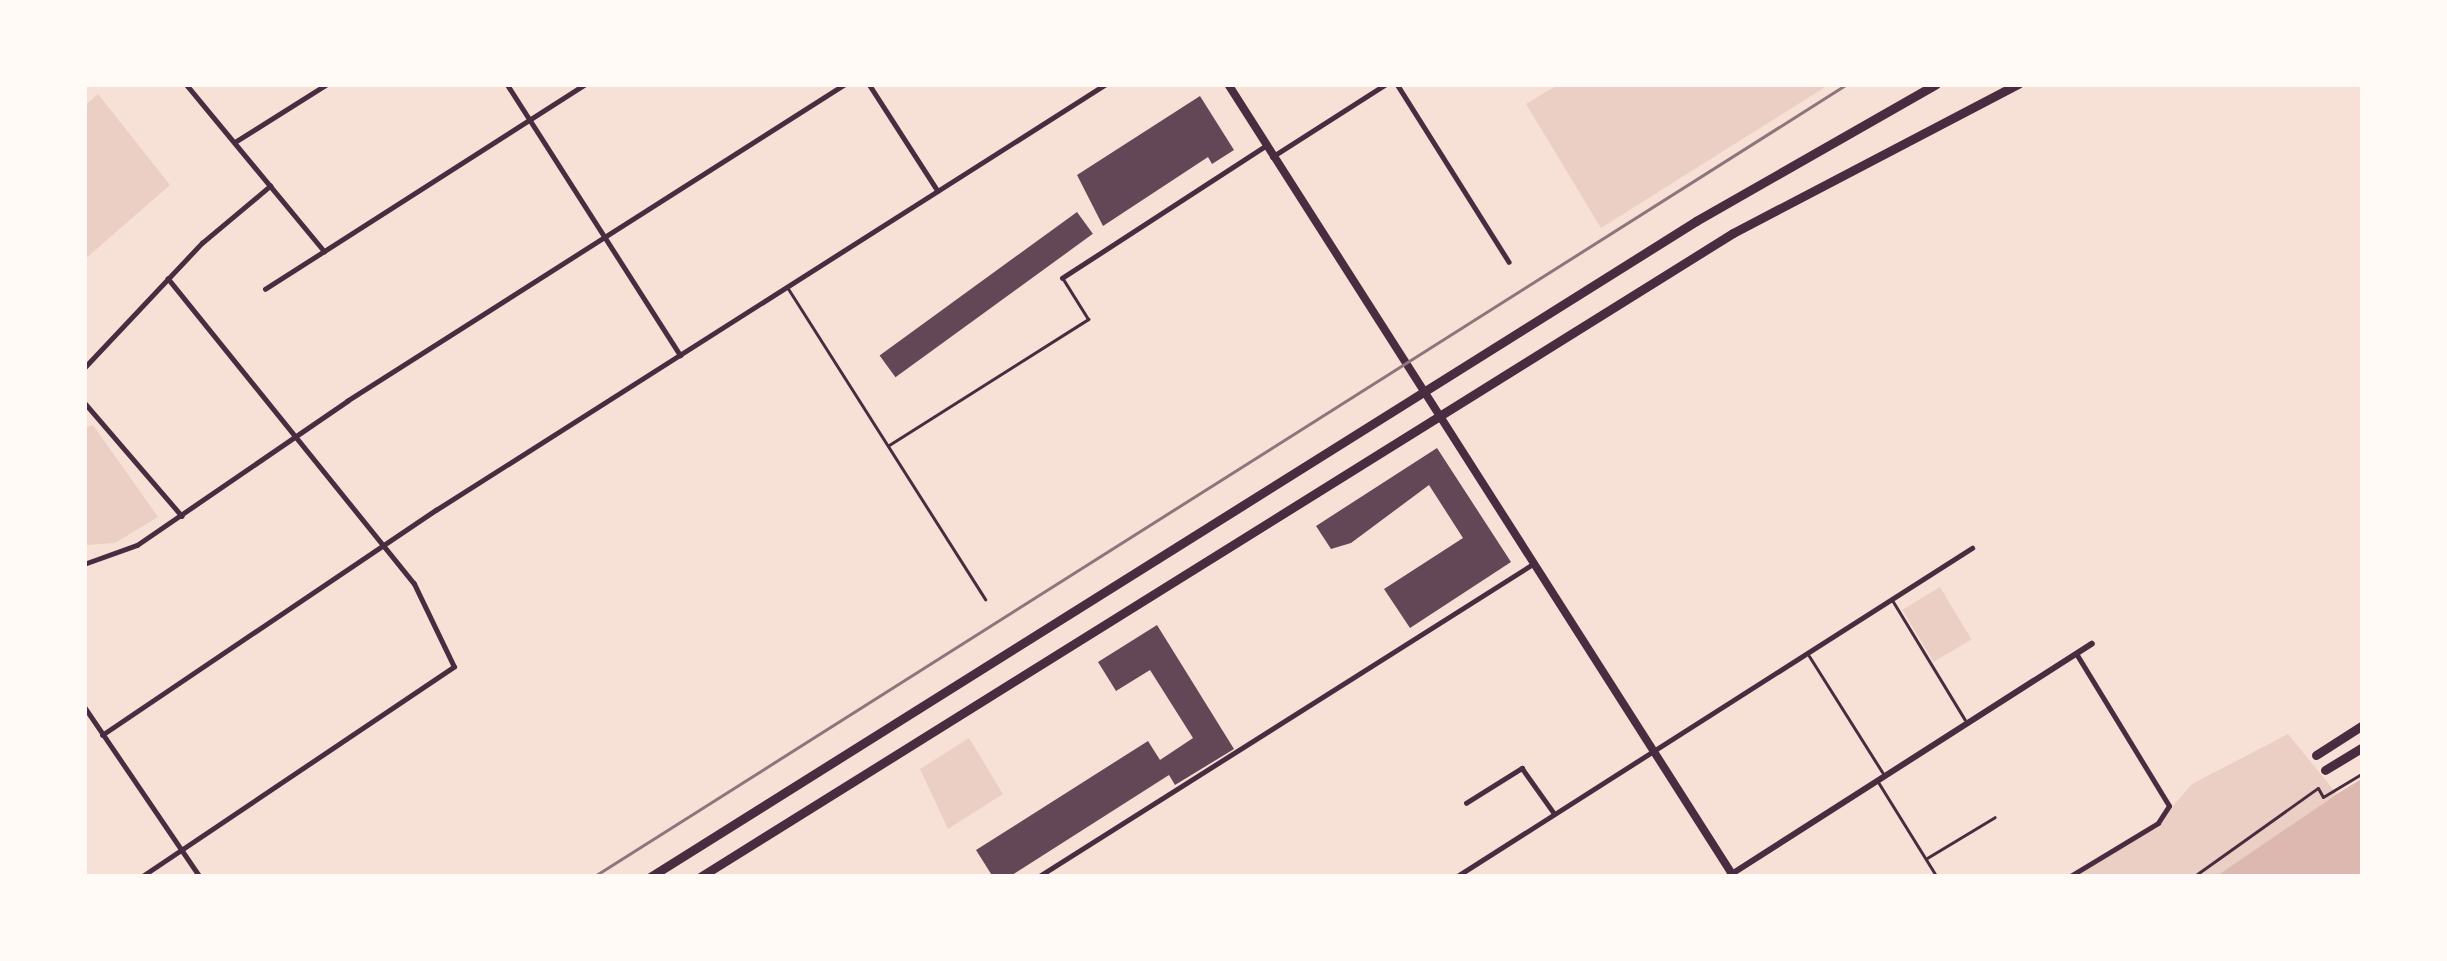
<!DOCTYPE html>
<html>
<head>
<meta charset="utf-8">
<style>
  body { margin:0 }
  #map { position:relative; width:2447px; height:961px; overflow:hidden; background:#f7e1d7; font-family:"Open Sans",sans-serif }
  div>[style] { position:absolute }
  .green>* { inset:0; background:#ebcfc5; transform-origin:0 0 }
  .water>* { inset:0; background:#dcb8b0 }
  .building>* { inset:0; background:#644757; transform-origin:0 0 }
  .path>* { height:3px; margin:-1.5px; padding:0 1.5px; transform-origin:1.5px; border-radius:1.5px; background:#4a2c40 }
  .service>* { height:3px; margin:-1.5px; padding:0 1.5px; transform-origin:1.5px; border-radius:1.5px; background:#4a2c40 }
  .minor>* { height:4.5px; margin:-2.25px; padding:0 2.25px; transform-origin:2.25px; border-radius:2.25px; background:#4a2c40 }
  .tertiary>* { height:6px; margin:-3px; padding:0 3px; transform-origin:3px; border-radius:3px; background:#4a2c40 }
  .secondary>* { height:8px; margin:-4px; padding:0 4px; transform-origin:4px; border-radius:4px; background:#4a2c40 }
  .trunk>* { height:9px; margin:-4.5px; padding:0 4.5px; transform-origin:4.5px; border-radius:4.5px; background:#4a2c40 }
  .motorway>* { height:9px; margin:-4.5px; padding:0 4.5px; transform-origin:4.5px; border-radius:4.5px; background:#4a2c40 }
  .rail>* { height:3px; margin:-1.5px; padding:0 1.5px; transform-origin:1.5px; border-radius:1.5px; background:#8f747c }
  span { translate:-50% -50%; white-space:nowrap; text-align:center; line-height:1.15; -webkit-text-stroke:9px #fffaf5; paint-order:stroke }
  .frame { position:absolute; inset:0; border:87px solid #fffaf5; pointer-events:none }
</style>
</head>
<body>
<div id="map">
  <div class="green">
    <i style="clip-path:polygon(1559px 84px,1830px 84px,1601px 228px,1526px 104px)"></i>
    <i style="clip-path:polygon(98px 94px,170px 185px,84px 260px,84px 106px)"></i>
    <i style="clip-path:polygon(93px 425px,158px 517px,115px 543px,87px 545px,84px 428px)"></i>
    <i style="left:1940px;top:587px;width:61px;height:44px;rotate:59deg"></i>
    <i style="clip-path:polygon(2288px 734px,2337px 794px,2215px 877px,2069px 877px,2158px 823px,2192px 784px)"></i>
    <i style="clip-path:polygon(969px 738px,1003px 794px,948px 829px,920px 769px)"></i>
  </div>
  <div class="water">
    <i style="clip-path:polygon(2363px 778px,2363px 877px,2215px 877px,2337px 794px)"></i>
  </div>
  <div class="building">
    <i style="clip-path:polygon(1200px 96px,1234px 150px,1212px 164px,1208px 157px,1103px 226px,1077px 175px)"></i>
    <i style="left:1077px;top:212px;width:27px;height:244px;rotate:54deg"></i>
    <i style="clip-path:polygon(1437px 448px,1511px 562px,1410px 628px,1384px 589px,1463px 538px,1429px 485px,1351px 543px,1331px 549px,1316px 526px)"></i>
    <i style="clip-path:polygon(1157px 625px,1234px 749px,1175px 785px,1169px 775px,1009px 877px,993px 877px,976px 850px,1148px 741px,1160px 760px,1193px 738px,1150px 670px,1116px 691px,1098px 662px)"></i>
  </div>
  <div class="path">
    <i style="left:2193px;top:877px;width:153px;rotate:-35.5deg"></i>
    <i style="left:2318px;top:788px;width:10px;rotate:61deg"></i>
    <i style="left:2323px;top:797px;width:47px;rotate:-31deg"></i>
  </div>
  <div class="service">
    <i style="left:787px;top:287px;width:370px;rotate:57.6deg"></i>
    <i style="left:889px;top:445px;width:236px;rotate:-32.3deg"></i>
    <i style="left:1088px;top:319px;width:47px;rotate:-122deg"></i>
    <i style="left:1892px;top:600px;width:140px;rotate:58.7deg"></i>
    <i style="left:1809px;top:656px;width:141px;rotate:57.8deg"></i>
    <i style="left:1878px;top:782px;width:112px;rotate:58.2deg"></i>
    <i style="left:1927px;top:858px;width:79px;rotate:-31.1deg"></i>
  </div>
  <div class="minor">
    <i style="left:186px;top:84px;width:217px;rotate:50.4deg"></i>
    <i style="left:507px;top:84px;width:322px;rotate:57.4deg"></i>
    <i style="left:869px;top:84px;width:127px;rotate:57.2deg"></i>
    <i style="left:1397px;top:84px;width:210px;rotate:57.8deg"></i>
    <i style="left:235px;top:142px;width:109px;rotate:-32.2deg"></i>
    <i style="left:1272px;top:157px;width:135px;rotate:-32.6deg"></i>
    <i style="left:1062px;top:278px;width:242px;rotate:-33deg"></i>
    <i style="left:265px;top:289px;width:381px;rotate:-32.6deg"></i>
    <i style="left:84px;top:368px;width:172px;rotate:-46.7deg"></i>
    <i style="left:202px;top:243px;width:89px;rotate:-40deg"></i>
    <i style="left:84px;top:402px;width:150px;rotate:49.3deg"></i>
    <i style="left:84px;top:564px;width:56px;rotate:-19.7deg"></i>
    <i style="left:137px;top:545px;width:255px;rotate:-34.4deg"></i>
    <i style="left:347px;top:401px;width:590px;rotate:-32.48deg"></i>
    <i style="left:84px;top:706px;width:207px;rotate:55.8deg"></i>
    <i style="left:102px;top:735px;width:403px;rotate:-34deg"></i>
    <i style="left:436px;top:510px;width:794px;rotate:-32.45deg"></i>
    <i style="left:1466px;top:803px;width:66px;rotate:-32deg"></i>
    <i style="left:1522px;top:768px;width:55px;rotate:54.6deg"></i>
    <i style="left:141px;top:877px;width:377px;rotate:-33.9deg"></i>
    <i style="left:454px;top:667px;width:92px;rotate:-115.7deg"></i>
    <i style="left:414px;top:584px;width:392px;rotate:-128.9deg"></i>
    <i style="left:1038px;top:877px;width:586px;rotate:-32.31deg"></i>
    <i style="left:1456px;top:877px;width:612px;rotate:-32.52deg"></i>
    <i style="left:2069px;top:877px;width:104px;rotate:-31.2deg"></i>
    <i style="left:2158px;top:823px;width:20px;rotate:-57deg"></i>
    <i style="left:2169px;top:806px;width:177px;rotate:-121.4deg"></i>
  </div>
  <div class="tertiary">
    <i style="left:1727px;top:877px;width:433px;rotate:-32.6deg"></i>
  </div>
  <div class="secondary">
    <i style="left:1228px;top:84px;width:941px;rotate:57.46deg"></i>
  </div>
  <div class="trunk">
    <i style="left:650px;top:877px;width:1235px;rotate:-32.09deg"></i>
    <i style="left:1696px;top:221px;width:276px;rotate:-29.7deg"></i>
    <i style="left:700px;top:877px;width:1217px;rotate:-31.94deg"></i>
    <i style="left:1733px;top:233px;width:322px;rotate:-27.6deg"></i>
  </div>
  <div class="motorway">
    <i style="left:2316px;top:755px;width:56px;rotate:-32.6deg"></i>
    <i style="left:2325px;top:770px;width:44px;rotate:-31.2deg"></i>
  </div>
  <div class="rail">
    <i style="left:593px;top:877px;width:1484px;rotate:-32.31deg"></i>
  </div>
  <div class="frame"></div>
</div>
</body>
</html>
